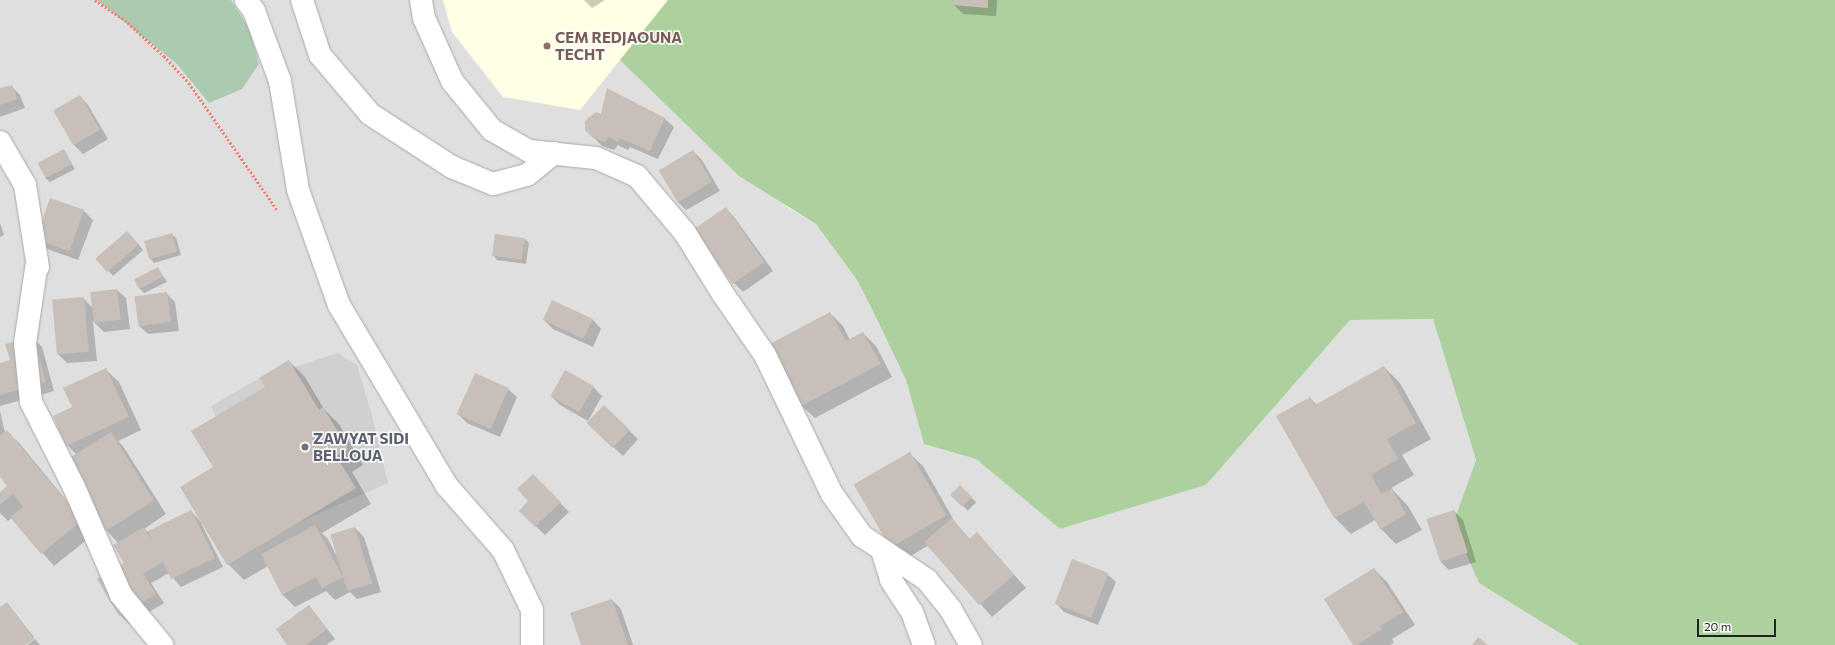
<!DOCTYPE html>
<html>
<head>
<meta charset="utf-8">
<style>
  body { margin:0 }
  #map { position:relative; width:1835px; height:645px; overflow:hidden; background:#f2efe9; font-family:Commissioner,sans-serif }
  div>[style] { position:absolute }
  .residential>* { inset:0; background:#e0dfdf }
  .education>* { inset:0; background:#ffffe5 }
  .religious>* { inset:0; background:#d0d0d0 }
  .forest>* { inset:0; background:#add19e }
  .cemetery>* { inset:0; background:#aacbaf }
  .shadow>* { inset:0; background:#0003; transform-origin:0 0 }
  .building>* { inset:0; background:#c7bfb8; transform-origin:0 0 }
  .path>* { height:2.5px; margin-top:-1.25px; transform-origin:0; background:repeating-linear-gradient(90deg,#fa8072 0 2px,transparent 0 4px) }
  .roads { filter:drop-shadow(0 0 1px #a9a9a9) drop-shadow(0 0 1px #a9a9a9) }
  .minor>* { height:22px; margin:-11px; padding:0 11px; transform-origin:11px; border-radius:11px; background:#fff }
  .dots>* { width:11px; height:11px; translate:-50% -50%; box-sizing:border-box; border:2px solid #fff; border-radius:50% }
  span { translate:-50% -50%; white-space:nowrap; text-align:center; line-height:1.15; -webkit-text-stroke:3px #fff; paint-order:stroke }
  .education-label { font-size:15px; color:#785e54; font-weight:700 }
  .left { translate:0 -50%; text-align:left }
  .worship-label { font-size:15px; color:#5b616d; font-weight:700 }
  .scale { position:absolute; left:1697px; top:619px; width:79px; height:18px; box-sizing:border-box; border:2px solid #222; border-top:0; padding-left:5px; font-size:12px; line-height:14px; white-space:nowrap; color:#222; -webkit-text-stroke:3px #fff; paint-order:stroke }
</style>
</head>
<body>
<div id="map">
  <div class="residential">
    <i style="clip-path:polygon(0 0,668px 0,620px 60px,788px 208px,816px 224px,857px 280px,872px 309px,906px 380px,924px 444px,976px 459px,1060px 529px,1206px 485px,1350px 320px,1433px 319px,1476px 460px,1453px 524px,1479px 583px,1579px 645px,0 645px)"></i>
  </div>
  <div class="education">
    <i style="clip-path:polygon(443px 0,668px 0,580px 110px,503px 97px,452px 32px)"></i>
  </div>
  <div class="religious">
    <i style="clip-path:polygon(338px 353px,357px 365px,371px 412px,388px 483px,270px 535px,211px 406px,260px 378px)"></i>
  </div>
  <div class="forest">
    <i style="clip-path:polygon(668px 0,1835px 0,1835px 645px,1579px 645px,1479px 583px,1453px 524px,1476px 460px,1433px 319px,1350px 320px,1206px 485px,1060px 529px,976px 459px,924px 444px,906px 380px,872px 309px,857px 280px,816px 224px,739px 176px,620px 60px)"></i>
  </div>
  <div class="cemetery">
    <i style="clip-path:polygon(97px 0,231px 0,250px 30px,259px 64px,242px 89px,209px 103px,177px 64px)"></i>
  </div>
  <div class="shadow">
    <i style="clip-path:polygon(584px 0,605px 0,592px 8px)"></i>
    <i style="clip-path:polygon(954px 0,997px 0,996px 16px,963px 14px,954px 5px)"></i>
    <i style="clip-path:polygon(11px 86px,20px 95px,25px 108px,0 117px,0 89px)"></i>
    <i style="clip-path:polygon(608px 90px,665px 119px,674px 127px,658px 159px,630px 147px,628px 150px,618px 145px,614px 150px,602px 146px,586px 130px,586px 122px,602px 115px)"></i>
    <i style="clip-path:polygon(80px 96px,88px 105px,108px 139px,83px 154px,74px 145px)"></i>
    <i style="clip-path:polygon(64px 151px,75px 169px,50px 182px,45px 178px)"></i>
    <i style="clip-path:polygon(693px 151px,702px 160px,720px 191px,686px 210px,677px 201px)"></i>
    <i style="clip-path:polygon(50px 199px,84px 211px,93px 220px,78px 260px,44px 248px)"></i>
    <i style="clip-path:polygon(726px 208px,734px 217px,773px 271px,743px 292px,734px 283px)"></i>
    <i style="clip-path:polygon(0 223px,4px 235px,0 237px)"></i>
    <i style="clip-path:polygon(172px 234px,176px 238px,181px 255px,154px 263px,150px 258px)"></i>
    <i style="clip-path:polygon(132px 237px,143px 250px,113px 276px,98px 259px)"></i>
    <i style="clip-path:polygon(525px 239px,529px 243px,526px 264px,497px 260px,493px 255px)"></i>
    <i style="clip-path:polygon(158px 268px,167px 282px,144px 293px,139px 288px)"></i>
    <i style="clip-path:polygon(117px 290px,126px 298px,130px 329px,104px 332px,93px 321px,97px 361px,67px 363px,58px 354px,83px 298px,93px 308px)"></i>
    <i style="clip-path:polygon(166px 293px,175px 302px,179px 331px,148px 334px,139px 326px)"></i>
    <i style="clip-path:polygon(552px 301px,593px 320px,601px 329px,593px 347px,553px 329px,544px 320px)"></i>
    <i style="clip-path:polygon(830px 313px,843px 326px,850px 340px,863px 333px,876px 346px,892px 377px,815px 418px,802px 406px,770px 345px)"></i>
    <i style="clip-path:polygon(33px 338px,42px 347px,54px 391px,0 406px,0 364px,11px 361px)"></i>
    <i style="clip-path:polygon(289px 361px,305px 377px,324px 409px,339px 424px,363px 465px,352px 472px,371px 504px,322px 533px,328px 539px,336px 555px,355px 528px,364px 537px,381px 592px,357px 599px,350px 592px,335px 600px,326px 591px,295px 607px,283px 595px,268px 566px,244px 580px,228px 564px,202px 523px,201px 523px,223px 567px,181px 587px,169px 573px,151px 583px,164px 603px,129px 624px,120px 615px,125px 563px,118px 543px,107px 531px,77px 455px,67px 445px,73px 407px,106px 370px,119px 382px,141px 430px,118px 441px,123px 446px,166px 514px,144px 529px,148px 532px,191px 511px,201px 522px,214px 467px,266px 387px)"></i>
    <i style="clip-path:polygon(1384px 367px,1400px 383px,1431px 439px,1402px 455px,1414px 475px,1391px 488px,1408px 506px,1422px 530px,1396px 544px,1380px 528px,1375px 520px,1351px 534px,1335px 518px,1278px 416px,1310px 398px,1317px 405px)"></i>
    <i style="clip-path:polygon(593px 387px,602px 396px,588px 421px,560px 405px,551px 396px)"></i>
    <i style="clip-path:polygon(508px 389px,517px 397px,500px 437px,467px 423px,458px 414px)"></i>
    <i style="clip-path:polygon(604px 407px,638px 439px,623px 456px,597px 432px)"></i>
    <i style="clip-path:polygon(0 411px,5px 433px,7px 431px,20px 444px,94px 534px,54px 566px,12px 518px,8px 521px,0 513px,0 493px,9px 486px,0 476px)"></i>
    <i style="clip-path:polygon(910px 454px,923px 466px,956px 524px,970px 539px,977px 533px,1026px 588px,992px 617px,929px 545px,904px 560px,855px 485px)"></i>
    <i style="clip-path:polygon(533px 475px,569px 512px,545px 535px,520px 511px,530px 501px)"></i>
    <i style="left:960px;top:486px;width:23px;height:12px;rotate:45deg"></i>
    <i style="clip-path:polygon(1454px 511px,1463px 520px,1476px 562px,1449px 570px,1440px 561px)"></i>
    <i style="clip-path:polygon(1374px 569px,1387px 582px,1415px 625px,1392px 639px,1394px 642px,1390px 645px,1355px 645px)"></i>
    <i style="clip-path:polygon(1107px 574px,1116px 582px,1098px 625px,1064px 612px,1056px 603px)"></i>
    <i style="clip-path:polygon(612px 600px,621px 609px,633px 645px,582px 645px)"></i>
    <i style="clip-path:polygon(7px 603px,34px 637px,23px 645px,0 645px,0 608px)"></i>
    <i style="clip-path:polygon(309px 606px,335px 639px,326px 645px,289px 645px)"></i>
    <i style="clip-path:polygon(35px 639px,40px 645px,27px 645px)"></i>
  </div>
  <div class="building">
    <i style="clip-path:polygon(953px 0,988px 0,988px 8px,953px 5px)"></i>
    <i style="clip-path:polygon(12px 85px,17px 99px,0 105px,0 88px)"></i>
    <i style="clip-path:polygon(607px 88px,665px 118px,650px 151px,621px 139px,618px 142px,609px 137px,605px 142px,593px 138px,585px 130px,585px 122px,587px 119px,596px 112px,601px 114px)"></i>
    <i style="left:80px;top:95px;width:40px;height:31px;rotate:60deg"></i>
    <i style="left:64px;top:149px;width:17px;height:30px;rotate:62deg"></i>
    <i style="left:693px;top:150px;width:37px;height:40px;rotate:59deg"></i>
    <i style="left:50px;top:198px;width:36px;height:44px;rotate:19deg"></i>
    <i style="left:726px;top:207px;width:67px;height:39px;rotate:55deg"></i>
    <i style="left:127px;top:231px;width:18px;height:42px;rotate:49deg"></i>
    <i style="left:172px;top:233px;width:19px;height:29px;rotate:74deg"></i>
    <i style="left:495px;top:234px;width:30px;height:22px;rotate:8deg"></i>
    <i style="left:158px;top:267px;width:11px;height:27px;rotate:63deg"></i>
    <i style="left:117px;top:289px;width:31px;height:27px;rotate:83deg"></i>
    <i style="left:167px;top:292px;width:30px;height:33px;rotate:82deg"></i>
    <i style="left:84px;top:297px;width:55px;height:32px;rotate:85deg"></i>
    <i style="left:552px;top:300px;width:45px;height:22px;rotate:25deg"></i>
    <i style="clip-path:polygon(830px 312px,846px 341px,863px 332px,881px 364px,801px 406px,768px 345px)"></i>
    <i style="clip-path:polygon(34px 337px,46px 382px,0 395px,0 363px,10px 360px,5px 344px)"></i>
    <i style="clip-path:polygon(289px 360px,319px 410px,323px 407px,348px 449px,336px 456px,356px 488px,227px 565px,180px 487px,213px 467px,191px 431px,265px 387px,259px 378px)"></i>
    <i style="clip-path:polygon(1384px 366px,1416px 423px,1387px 439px,1398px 459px,1371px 475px,1381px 494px,1392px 489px,1406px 514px,1380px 529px,1364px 502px,1334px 518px,1276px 416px,1310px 397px,1315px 405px)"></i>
    <i style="clip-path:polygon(106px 368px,129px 417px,66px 446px,53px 416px,72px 407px,63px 388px)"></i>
    <i style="left:565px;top:370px;width:33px;height:30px;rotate:29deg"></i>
    <i style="left:475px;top:373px;width:37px;height:45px;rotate:24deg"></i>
    <i style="left:604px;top:405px;width:36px;height:25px;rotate:44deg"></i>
    <i style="clip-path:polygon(7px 430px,82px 520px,41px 554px,10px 517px,23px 507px,13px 494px,0 505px,0 492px,7px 486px,0 477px,0 436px)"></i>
    <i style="left:111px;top:432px;width:81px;height:58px;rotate:58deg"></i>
    <i style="left:910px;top:452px;width:73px;height:65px;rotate:60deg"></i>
    <i style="clip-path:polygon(533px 474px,561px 502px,535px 527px,519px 511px,528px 501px,517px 489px)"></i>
    <i style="left:960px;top:485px;width:17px;height:14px;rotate:45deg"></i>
    <i style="clip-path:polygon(191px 510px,215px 558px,171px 579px,163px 562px,143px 574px,156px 594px,119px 616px,97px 579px,124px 563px,113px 545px,144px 527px,153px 543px,148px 531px)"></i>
    <i style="left:1454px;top:510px;width:45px;height:29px;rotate:72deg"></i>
    <i style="clip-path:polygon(952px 518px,969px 539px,977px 532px,1014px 575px,979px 605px,924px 542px)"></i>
    <i style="clip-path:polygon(315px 525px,343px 577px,322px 588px,316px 577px,282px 595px,261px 554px)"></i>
    <i style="left:355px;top:527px;width:59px;height:26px;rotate:73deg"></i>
    <i style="left:1072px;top:559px;width:39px;height:48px;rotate:21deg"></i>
    <i style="clip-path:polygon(1374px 568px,1403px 612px,1380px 626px,1382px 629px,1357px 645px,1353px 645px,1324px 599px)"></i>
    <i style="clip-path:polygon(612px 599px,628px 645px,581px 645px,570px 613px)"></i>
    <i style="clip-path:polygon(7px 602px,34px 639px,25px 645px,0 645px,0 607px)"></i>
    <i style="clip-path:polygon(309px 605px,327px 629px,306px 645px,287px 645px,276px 629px)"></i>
    <i style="clip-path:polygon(1478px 637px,1488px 645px,1472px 645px)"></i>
  </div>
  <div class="path">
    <i style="left:95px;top:0;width:36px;rotate:34deg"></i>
    <i style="left:125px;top:20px;width:53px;rotate:42.7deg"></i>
    <i style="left:164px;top:56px;width:37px;rotate:47deg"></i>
    <i style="left:189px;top:83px;width:156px;rotate:55.2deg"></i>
  </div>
  <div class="roads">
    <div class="minor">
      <i style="left:246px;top:0;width:14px;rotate:54deg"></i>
      <i style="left:254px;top:11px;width:75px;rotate:69.6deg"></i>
      <i style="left:280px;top:81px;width:110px;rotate:80.6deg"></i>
      <i style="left:298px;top:190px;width:122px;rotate:70.4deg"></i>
      <i style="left:339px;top:305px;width:211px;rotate:59.2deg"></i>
      <i style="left:447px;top:486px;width:85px;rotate:48.8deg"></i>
      <i style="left:503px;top:550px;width:67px;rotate:64.2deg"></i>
      <i style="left:532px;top:610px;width:35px;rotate:90deg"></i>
      <i style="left:302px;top:0;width:58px;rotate:71.9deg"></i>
      <i style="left:320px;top:55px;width:77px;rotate:49.7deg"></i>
      <i style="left:370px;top:114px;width:98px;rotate:32.9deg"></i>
      <i style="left:452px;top:167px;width:44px;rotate:22.5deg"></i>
      <i style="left:493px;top:184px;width:35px;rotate:-15deg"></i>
      <i style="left:527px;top:175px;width:35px;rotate:-39deg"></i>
      <i style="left:421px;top:0;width:18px;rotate:81deg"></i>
      <i style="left:424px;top:18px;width:69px;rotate:66deg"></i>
      <i style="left:452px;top:81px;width:63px;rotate:50.8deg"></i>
      <i style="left:492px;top:130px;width:43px;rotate:29.6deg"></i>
      <i style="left:529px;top:151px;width:67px;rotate:6deg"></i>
      <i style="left:596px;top:158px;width:45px;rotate:23.7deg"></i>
      <i style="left:637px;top:176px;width:75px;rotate:49.9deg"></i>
      <i style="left:685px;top:233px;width:72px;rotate:58.1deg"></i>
      <i style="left:723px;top:294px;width:74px;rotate:55.5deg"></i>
      <i style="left:765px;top:355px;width:154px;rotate:64.3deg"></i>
      <i style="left:832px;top:494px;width:52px;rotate:54.5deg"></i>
      <i style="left:862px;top:536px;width:78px;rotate:34.1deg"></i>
      <i style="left:927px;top:580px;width:38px;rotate:51deg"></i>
      <i style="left:951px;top:610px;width:40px;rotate:60.3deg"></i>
      <i style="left:0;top:142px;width:50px;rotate:59.8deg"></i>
      <i style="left:25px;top:185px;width:83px;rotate:81deg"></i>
      <i style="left:37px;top:262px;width:82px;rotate:98.4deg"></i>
      <i style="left:25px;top:343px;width:59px;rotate:84.2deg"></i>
      <i style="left:31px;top:402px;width:95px;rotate:63.2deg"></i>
      <i style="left:74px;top:487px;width:118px;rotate:66.5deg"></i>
      <i style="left:121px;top:595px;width:65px;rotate:50.6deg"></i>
      <i style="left:882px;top:550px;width:31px;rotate:73deg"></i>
      <i style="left:891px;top:580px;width:38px;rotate:57deg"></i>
      <i style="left:912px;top:612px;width:35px;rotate:70deg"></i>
    </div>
  </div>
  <div class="dots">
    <i style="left:547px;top:46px;background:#8d6e63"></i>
    <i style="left:305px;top:447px;background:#6b7280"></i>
  </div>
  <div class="education-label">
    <span class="left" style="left:555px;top:46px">CEM REDJAOUNA<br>TECHT</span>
  </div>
  <div class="worship-label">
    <span class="left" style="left:313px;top:447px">ZAWYAT SIDI<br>BELLOUA</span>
  </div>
  <div class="scale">20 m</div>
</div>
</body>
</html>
